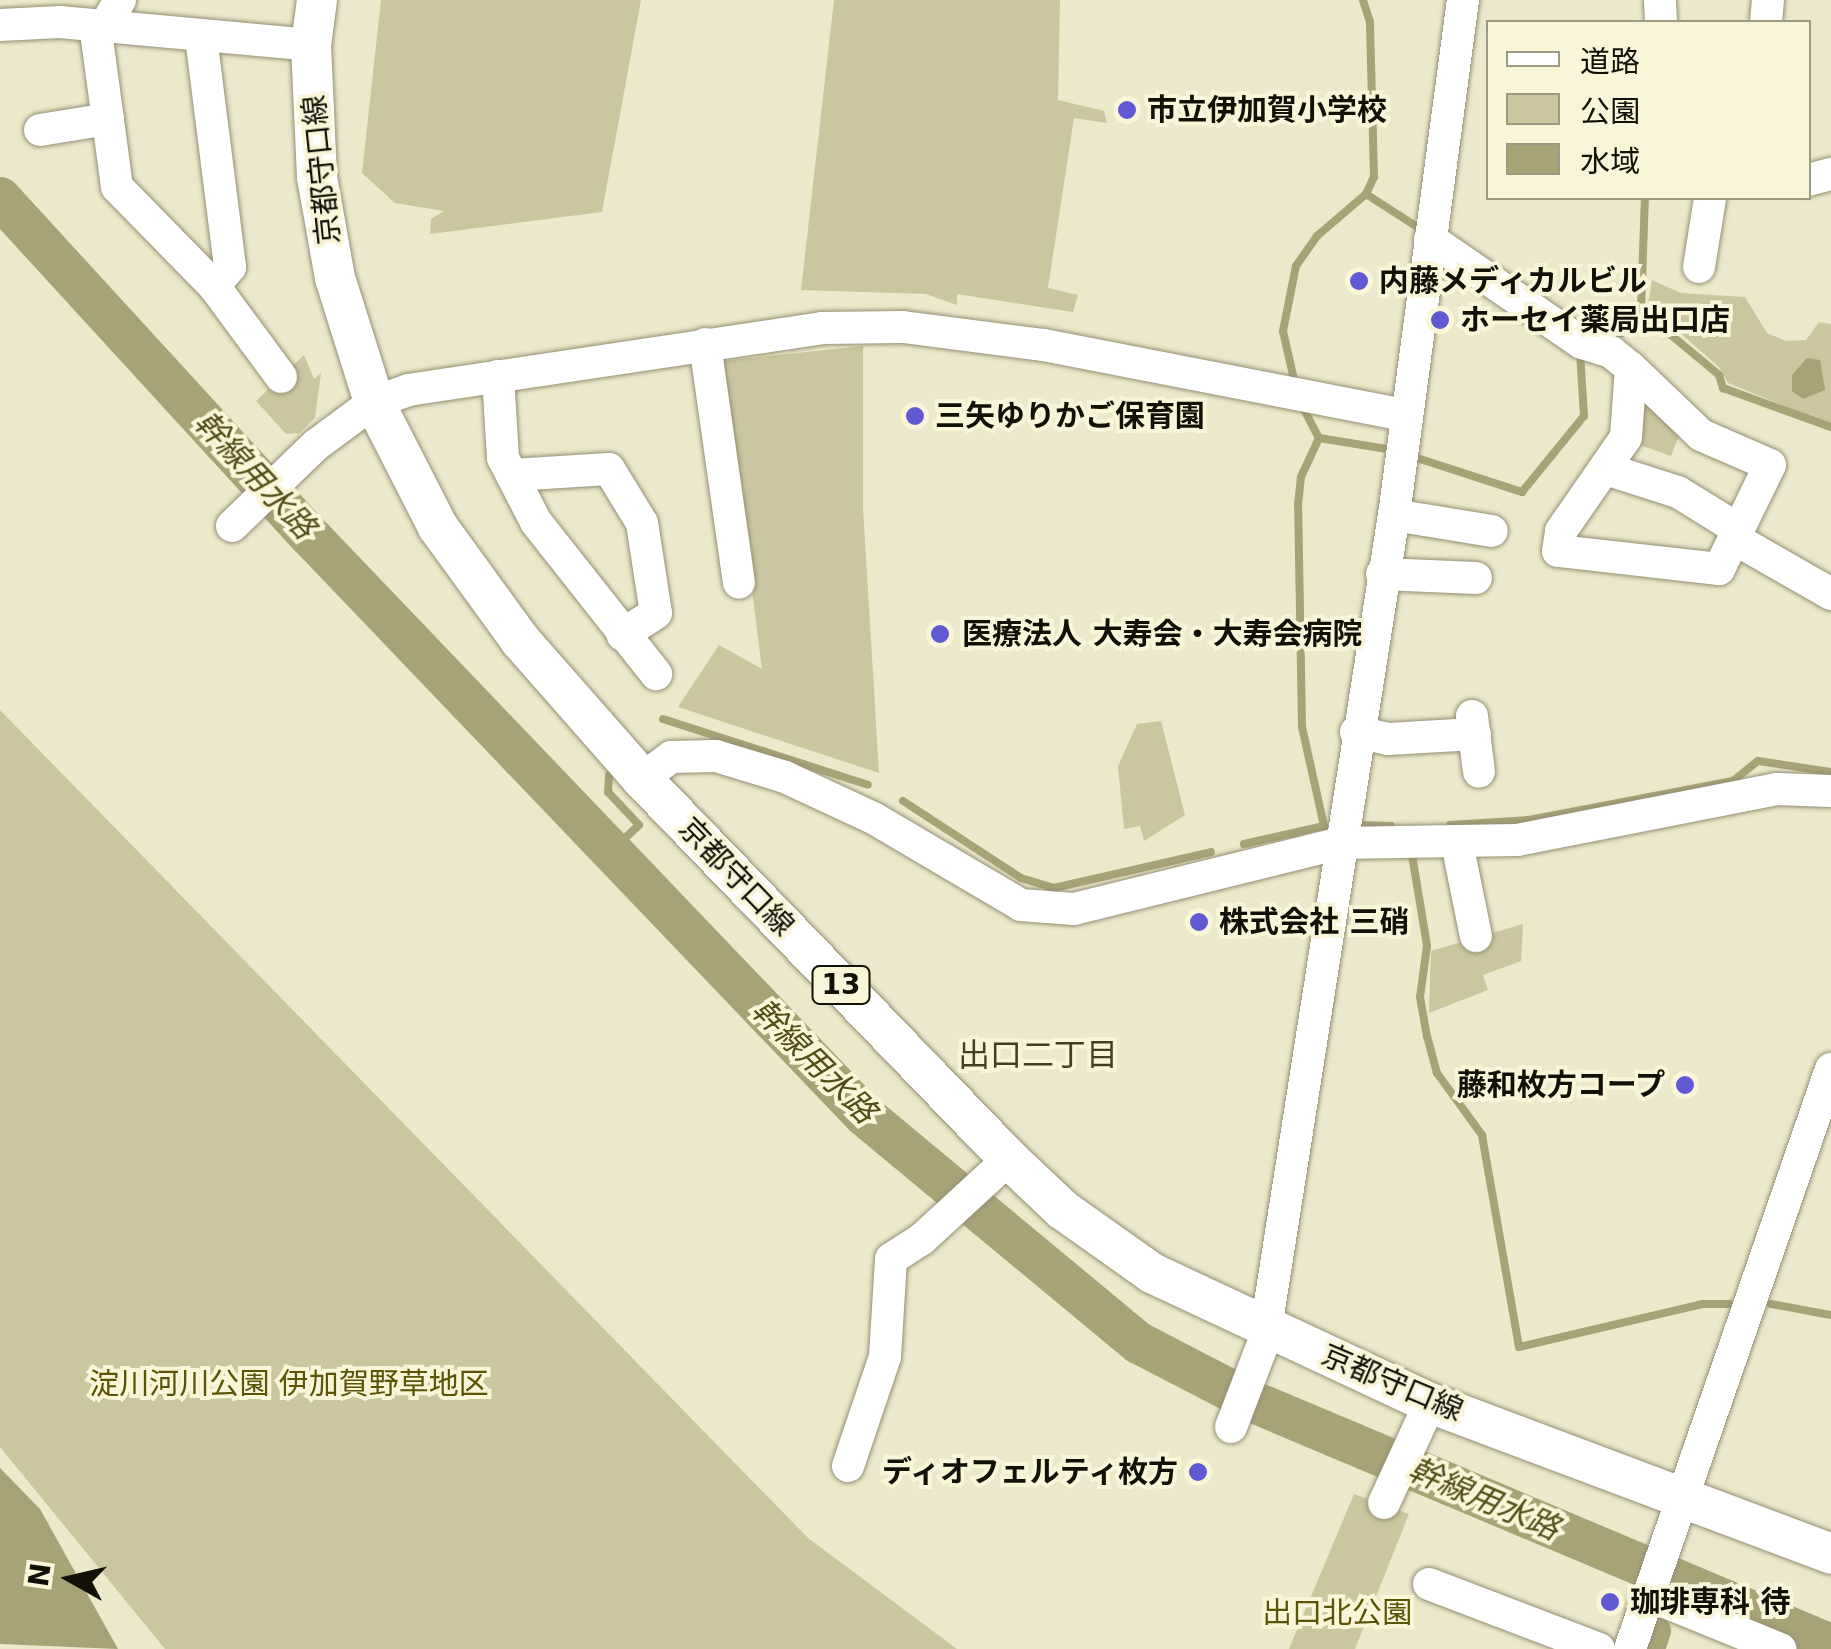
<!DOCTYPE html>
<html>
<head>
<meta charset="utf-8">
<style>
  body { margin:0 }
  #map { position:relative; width:1831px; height:1649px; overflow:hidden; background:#ece8cb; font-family:"DejaVu Sans","Noto Sans JP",sans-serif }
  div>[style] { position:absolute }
  .green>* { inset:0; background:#cbc69f }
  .water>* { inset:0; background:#a8a277 }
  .stream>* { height:8px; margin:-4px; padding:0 4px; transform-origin:4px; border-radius:4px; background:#a8a277 }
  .canal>* { height:25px; margin:-12.5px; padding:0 12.5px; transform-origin:12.5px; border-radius:12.5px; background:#a8a277 }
  .river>* { height:42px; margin:-21px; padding:0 21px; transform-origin:21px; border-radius:21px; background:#a8a277 }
  .roads { filter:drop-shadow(0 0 2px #938f74) drop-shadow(0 0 2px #938f74) }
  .minor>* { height:32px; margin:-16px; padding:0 16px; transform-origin:16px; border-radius:16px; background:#fff }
  .major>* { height:40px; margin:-20px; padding:0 20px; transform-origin:20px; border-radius:20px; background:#fff }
  .dots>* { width:28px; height:28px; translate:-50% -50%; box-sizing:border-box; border:5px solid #f9f5d8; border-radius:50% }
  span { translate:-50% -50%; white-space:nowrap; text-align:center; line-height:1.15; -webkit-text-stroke:8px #f9f5d8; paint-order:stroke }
  .shield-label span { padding:2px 8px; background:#f9f5d8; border:2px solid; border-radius:8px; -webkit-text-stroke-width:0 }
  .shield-label { font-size:28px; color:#121107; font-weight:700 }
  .poi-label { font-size:30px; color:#121107; font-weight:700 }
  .left { translate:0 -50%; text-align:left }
  .right { translate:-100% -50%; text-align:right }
  .street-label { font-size:30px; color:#121107 }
  .park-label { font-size:30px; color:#5d5306 }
  .water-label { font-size:32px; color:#544d19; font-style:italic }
  .neighbourhood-label { font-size:32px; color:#433f27 }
  .legend { position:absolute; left:1486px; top:20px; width:325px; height:180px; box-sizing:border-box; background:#f9f5d8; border:2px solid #9d9a84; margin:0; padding:12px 18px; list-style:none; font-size:30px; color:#121107 }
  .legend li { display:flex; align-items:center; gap:20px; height:50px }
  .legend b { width:50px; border:2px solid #9d9a84 }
  .north { position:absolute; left:20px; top:1529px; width:100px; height:100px; -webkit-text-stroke:8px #f9f5d8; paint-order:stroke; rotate:278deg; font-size:28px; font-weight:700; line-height:40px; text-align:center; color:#121107 }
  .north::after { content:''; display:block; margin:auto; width:35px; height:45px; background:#121107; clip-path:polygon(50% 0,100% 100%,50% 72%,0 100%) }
</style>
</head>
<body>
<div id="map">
  <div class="green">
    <i style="clip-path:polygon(381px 0,641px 0,602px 212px,430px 234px,431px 219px,444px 211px,395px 203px,362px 173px)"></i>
    <i style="clip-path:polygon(834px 0,1060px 0,1058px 100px,1104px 111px,1107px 123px,1074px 118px,1048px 288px,1078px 295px,1073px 312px,957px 294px,957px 305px,926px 294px,801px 290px)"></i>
    <i style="clip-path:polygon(1652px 280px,1681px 293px,1745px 297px,1767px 333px,1786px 341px,1806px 340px,1819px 322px,1831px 324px,1831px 425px,1728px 383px,1719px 367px,1648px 305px)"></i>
    <i style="clip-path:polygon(863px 346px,863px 508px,879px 773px,678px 707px,719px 645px,762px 669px,723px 361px)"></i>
    <i style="clip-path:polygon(304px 355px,314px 379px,321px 373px,315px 418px,299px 433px,286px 434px,256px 401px)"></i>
    <i style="clip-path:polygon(1637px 402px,1657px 405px,1680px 433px,1671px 456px,1637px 444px)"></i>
    <i style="clip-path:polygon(0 710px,808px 1538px,957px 1649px,165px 1649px,0 1447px)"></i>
    <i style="clip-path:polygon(1161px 721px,1185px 815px,1144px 841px,1140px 826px,1124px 829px,1118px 766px,1137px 724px)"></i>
    <i style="clip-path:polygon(1523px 924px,1521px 961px,1483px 975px,1488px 990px,1429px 1013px,1431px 951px)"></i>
    <i style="clip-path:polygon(1354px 1494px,1409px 1514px,1355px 1649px,1289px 1649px)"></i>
  </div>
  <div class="water">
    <i style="clip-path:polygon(1807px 358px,1820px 360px,1825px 390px,1803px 399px,1792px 391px,1792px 375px)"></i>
    <i style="clip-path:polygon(0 1468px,40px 1509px,118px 1649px,0 1644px)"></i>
  </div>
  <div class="stream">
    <i style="left:1366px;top:194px;width:63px;rotate:32.7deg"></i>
    <i style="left:1641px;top:310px;width:112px;rotate:-88deg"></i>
    <i style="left:1601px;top:336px;width:21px;rotate:-8deg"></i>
    <i style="left:1622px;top:333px;width:30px;rotate:-50deg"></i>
    <i style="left:1641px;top:310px;width:102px;rotate:39.8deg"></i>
    <i style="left:1719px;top:375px;width:14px;rotate:73deg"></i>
    <i style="left:1723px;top:388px;width:115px;rotate:19.9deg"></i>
    <i style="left:1295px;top:384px;width:54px;rotate:-102.8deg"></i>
    <i style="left:1283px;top:331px;width:66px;rotate:-78.7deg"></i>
    <i style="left:1296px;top:266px;width:37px;rotate:-55deg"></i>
    <i style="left:1317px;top:236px;width:65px;rotate:-40.6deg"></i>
    <i style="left:1366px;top:194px;width:19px;rotate:-65deg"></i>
    <i style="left:1374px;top:177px;width:155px;rotate:-91.5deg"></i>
    <i style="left:1370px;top:22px;width:23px;rotate:-108deg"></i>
    <i style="left:1300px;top:402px;width:41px;rotate:62.2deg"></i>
    <i style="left:1319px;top:438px;width:75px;rotate:9.2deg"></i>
    <i style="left:1411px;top:456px;width:117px;rotate:18deg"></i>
    <i style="left:1522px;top:492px;width:98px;rotate:-50.8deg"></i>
    <i style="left:1584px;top:416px;width:64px;rotate:-93.6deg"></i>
    <i style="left:663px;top:719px;width:215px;rotate:17.8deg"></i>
    <i style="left:609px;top:775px;width:17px;rotate:93deg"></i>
    <i style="left:608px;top:792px;width:45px;rotate:46.8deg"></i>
    <i style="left:639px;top:825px;width:38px;rotate:137deg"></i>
    <i style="left:903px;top:801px;width:141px;rotate:33.1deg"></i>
    <i style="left:1021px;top:878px;width:34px;rotate:17deg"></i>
    <i style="left:1054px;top:888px;width:161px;rotate:-12.9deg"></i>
    <i style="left:1360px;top:825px;width:31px;rotate:2deg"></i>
    <i style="left:1450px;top:825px;width:79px;rotate:-3.6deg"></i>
    <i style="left:1529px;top:820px;width:208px;rotate:-10.8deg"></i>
    <i style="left:1733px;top:781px;width:32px;rotate:-39deg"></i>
    <i style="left:1758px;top:761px;width:74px;rotate:8.6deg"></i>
    <i style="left:1244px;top:844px;width:82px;rotate:-12.7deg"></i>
    <i style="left:1324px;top:826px;width:101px;rotate:-102.5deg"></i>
    <i style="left:1302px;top:727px;width:222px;rotate:-91deg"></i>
    <i style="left:1298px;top:505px;width:28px;rotate:-84deg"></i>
    <i style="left:1301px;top:477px;width:43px;rotate:-65.2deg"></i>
    <i style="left:1411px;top:849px;width:98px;rotate:80.6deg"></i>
    <i style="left:1427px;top:946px;width:51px;rotate:97.8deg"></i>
    <i style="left:1420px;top:997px;width:40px;rotate:80deg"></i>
    <i style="left:1427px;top:1036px;width:38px;rotate:75deg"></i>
    <i style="left:1437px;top:1073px;width:77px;rotate:54deg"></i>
    <i style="left:1482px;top:1135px;width:215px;rotate:80.1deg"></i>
    <i style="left:1519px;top:1347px;width:189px;rotate:-13.2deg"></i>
    <i style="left:1703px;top:1304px;width:27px"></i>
    <i style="left:1771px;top:1304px;width:61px;rotate:10.4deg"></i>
  </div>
  <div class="canal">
    <i style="left:1652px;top:1649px;width:20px;rotate:-72deg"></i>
  </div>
  <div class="river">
    <i style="left:0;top:198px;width:460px;rotate:47.5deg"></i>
    <i style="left:311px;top:537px;width:800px;rotate:46.27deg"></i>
    <i style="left:864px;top:1115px;width:357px;rotate:39.7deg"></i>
    <i style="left:1139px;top:1343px;width:124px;rotate:27.4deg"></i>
    <i style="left:1249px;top:1400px;width:631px;rotate:22.83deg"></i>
  </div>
  <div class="roads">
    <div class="minor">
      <i style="left:120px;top:0;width:45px;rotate:120.5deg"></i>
      <i style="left:97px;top:39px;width:149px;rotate:82.3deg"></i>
      <i style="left:117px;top:187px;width:139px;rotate:45.6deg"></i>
      <i style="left:214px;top:286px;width:113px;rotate:53.6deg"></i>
      <i style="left:1660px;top:2px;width:20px;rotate:87deg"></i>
      <i style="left:1766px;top:22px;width:22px;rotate:-85deg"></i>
      <i style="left:0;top:25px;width:60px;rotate:-2.9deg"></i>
      <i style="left:60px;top:22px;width:252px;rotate:5.2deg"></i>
      <i style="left:201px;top:37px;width:232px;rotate:82.8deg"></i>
      <i style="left:230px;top:267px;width:25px;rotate:130deg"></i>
      <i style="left:40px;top:130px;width:69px;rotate:-9.2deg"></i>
      <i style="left:1808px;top:180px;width:24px;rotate:-15deg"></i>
      <i style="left:1430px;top:239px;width:184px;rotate:34.4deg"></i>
      <i style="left:1582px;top:343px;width:30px;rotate:17deg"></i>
      <i style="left:1611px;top:352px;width:26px;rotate:39deg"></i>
      <i style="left:1631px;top:368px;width:97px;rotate:43.7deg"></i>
      <i style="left:1701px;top:435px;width:75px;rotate:23.5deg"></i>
      <i style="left:1770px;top:465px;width:116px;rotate:116.1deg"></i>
      <i style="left:1719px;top:569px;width:162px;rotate:-173.6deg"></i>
      <i style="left:1558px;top:551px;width:20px;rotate:-81deg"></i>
      <i style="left:1561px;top:531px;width:114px;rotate:-55.3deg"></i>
      <i style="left:1626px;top:437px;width:69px;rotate:-85.9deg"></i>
      <i style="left:1699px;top:267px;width:70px;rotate:-80.9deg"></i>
      <i style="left:705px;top:344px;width:241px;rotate:81.9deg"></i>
      <i style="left:498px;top:376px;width:82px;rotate:86.5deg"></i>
      <i style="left:503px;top:458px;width:72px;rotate:62.7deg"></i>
      <i style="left:536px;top:522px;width:194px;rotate:51.7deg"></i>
      <i style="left:1609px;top:470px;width:72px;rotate:17.7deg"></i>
      <i style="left:1678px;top:492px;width:70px;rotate:31.7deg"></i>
      <i style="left:512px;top:475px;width:97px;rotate:-3.5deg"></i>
      <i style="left:609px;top:469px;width:63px;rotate:58.6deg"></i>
      <i style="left:642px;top:523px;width:91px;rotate:81.2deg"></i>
      <i style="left:656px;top:613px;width:40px;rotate:147.1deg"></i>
      <i style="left:1394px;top:515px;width:99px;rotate:9.3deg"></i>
      <i style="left:232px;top:526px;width:117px;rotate:-44deg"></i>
      <i style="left:316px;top:445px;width:72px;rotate:-36.6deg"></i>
      <i style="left:374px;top:402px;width:36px;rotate:-19deg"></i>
      <i style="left:408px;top:390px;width:419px;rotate:-8.5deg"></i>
      <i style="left:822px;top:328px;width:81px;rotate:-0.7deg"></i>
      <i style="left:903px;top:327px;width:142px;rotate:7.3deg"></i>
      <i style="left:1044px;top:345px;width:368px;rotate:11deg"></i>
      <i style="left:1735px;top:539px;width:111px;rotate:29.8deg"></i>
      <i style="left:1382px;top:574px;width:94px;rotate:2.4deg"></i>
      <i style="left:1472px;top:716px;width:56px;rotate:82.9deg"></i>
      <i style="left:1356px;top:732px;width:33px;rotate:12deg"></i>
      <i style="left:1388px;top:739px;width:87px;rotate:-3.3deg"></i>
      <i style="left:642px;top:779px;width:36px;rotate:-37deg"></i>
      <i style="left:671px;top:757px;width:45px;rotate:-1.3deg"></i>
      <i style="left:716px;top:756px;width:72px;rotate:16.9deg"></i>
      <i style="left:785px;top:777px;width:99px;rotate:25deg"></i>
      <i style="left:875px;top:819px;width:169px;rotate:30.5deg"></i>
      <i style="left:1021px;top:905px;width:53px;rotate:4.3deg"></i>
      <i style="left:1074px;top:909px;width:274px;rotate:-13.9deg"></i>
      <i style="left:1340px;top:843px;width:177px;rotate:-1deg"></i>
      <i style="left:1517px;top:840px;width:265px;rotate:-11.1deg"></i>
      <i style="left:1777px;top:789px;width:54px;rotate:2.1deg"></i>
      <i style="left:1457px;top:843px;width:95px;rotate:78.5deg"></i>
      <i style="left:1231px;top:1427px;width:92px;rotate:-69deg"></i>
      <i style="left:1264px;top:1341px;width:836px;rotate:-81.06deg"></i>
      <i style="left:1394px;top:515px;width:520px;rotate:-82.37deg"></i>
      <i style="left:848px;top:1466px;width:115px;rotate:-71.3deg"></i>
      <i style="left:885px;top:1357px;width:98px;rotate:-86.5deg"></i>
      <i style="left:891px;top:1259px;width:37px;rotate:-33deg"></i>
      <i style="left:922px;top:1239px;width:118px;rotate:-42.6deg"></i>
      <i style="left:1384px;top:1503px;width:110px;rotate:-65.3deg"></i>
      <i style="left:1429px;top:1584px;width:182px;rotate:20.9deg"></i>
      <i style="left:1648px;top:1595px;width:143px;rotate:22.2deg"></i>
      <i style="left:1630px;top:1649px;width:614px;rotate:-70.89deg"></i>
    </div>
    <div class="major">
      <i style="left:317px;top:0;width:45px;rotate:97.6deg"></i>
      <i style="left:311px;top:45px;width:132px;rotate:87.4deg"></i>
      <i style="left:317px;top:177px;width:103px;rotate:79.9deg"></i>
      <i style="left:335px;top:278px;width:130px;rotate:72.5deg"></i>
      <i style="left:374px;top:402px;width:140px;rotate:62.9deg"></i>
      <i style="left:438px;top:527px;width:140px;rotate:54deg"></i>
      <i style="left:520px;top:640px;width:185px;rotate:48.7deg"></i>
      <i style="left:642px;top:779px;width:528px;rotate:46deg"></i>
      <i style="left:1009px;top:1159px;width:74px;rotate:43.4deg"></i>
      <i style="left:1063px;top:1210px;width:109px;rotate:35.3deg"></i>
      <i style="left:1152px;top:1273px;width:307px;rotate:25.1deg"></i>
      <i style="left:1430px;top:1403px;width:428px;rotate:20.6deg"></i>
    </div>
  </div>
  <div class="dots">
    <i style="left:1127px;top:110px;background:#6159d2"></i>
    <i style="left:1359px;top:281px;background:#6159d2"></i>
    <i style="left:1440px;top:320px;background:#6159d2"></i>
    <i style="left:915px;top:416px;background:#6159d2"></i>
    <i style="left:940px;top:634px;background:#6159d2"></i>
    <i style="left:1199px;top:922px;background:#6159d2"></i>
    <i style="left:1685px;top:1085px;background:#6159d2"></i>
    <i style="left:1198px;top:1472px;background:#6159d2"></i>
    <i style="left:1610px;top:1602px;background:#6159d2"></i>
  </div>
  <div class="shield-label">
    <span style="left:841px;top:985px">13</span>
  </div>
  <div class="poi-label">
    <span class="left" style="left:1147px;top:110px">市立伊加賀小学校</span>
    <span class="left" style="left:1379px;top:281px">内藤メディカルビル</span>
    <span class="left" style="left:1460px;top:320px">ホーセイ薬局出口店</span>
    <span class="left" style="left:935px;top:416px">三矢ゆりかご保育園</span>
    <span class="left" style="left:962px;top:634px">医療法人 大寿会・大寿会病院</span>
    <span class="left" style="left:1219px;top:922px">株式会社 三硝</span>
    <span class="right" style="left:1665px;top:1085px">藤和枚方コープ</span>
    <span class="right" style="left:1178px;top:1472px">ディオフェルティ枚方</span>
    <span class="left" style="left:1630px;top:1602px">珈琲専科 待</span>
  </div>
  <div class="street-label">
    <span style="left:322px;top:170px;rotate:-96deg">京都守口線</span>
    <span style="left:736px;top:877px;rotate:46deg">京都守口線</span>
    <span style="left:1392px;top:1383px;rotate:23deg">京都守口線</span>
  </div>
  <div class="park-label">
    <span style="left:289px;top:1384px">淀川河川公園 伊加賀野草地区</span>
    <span style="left:1337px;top:1613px">出口北公園</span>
  </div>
  <div class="water-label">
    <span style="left:255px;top:475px;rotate:47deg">幹線用水路</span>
    <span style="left:814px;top:1061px;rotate:45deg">幹線用水路</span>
    <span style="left:1484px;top:1499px;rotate:23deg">幹線用水路</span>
  </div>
  <div class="neighbourhood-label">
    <span style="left:1038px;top:1055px">出口二丁目</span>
  </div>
  <ul class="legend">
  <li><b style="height:12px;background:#fff"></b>道路</li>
  <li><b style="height:28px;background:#cbc69f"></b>公園</li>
  <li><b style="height:28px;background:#a8a277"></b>水域</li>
  </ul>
  <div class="north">N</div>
</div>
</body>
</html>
